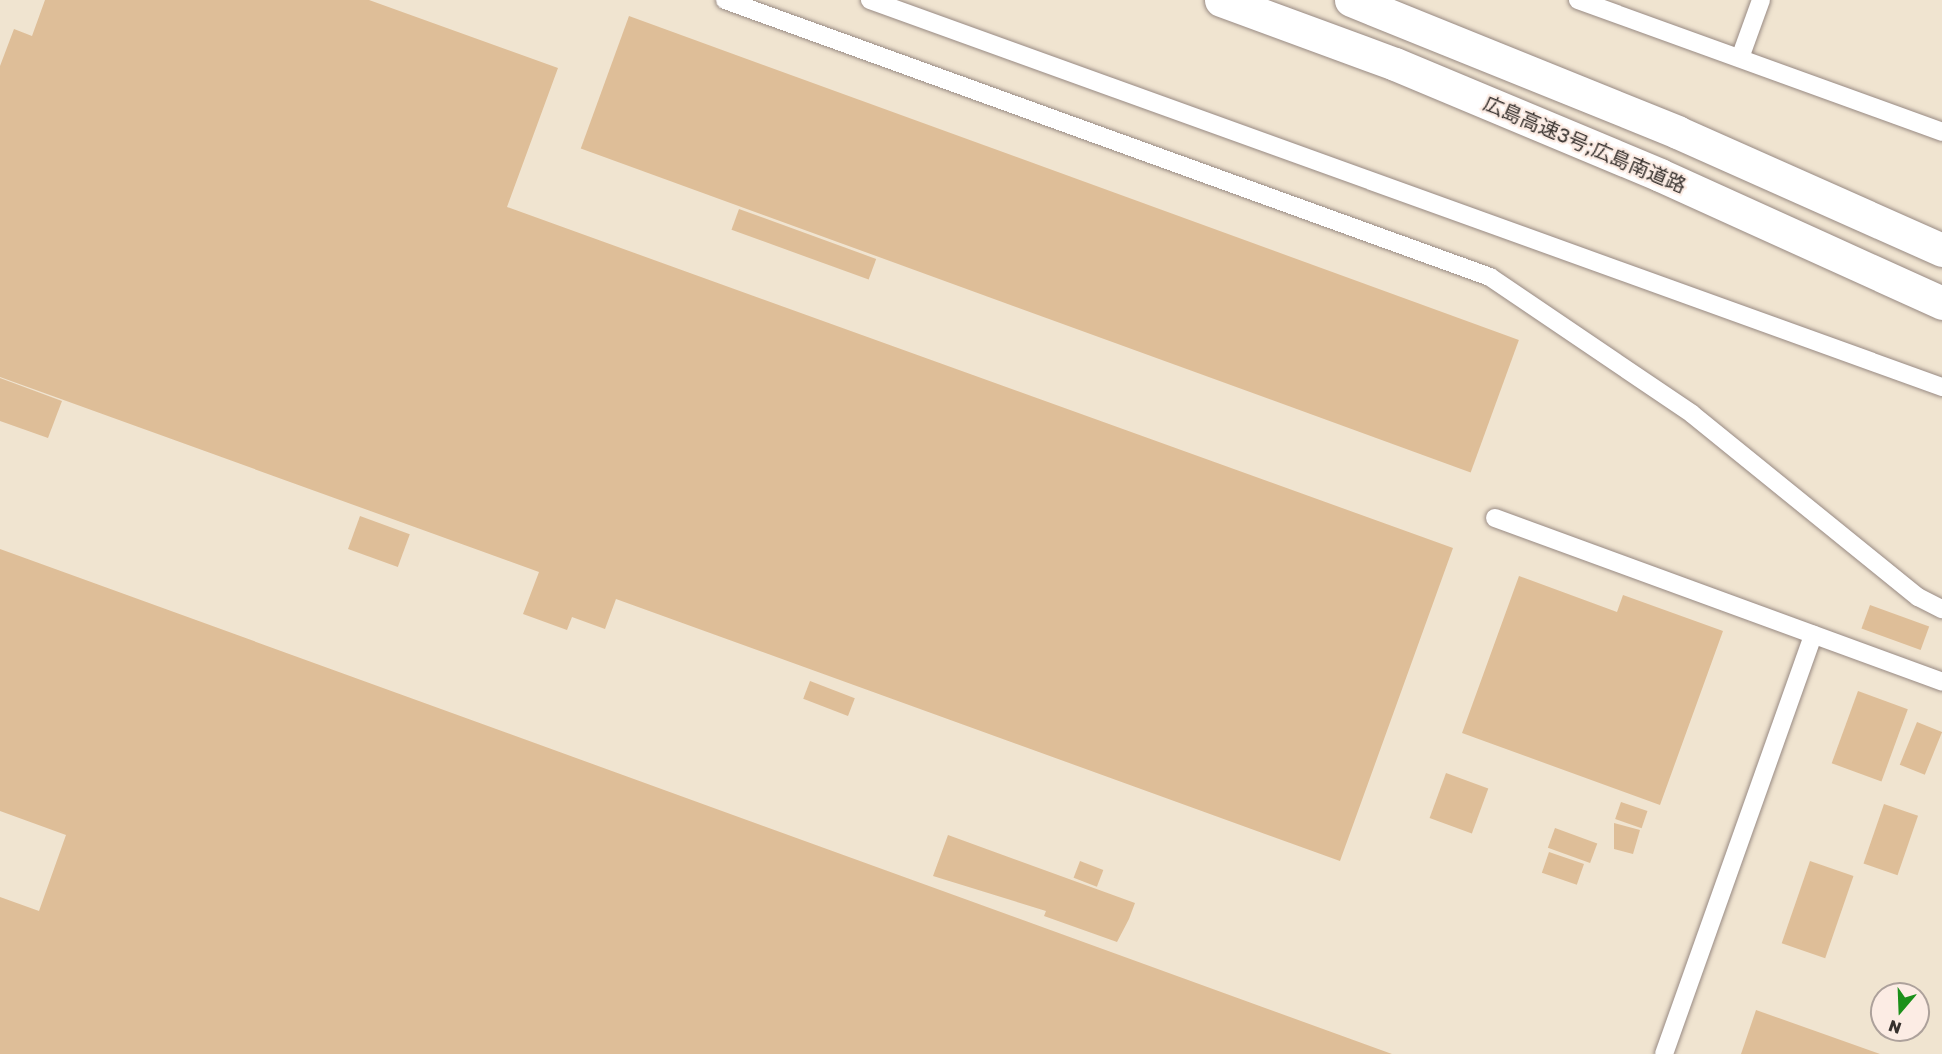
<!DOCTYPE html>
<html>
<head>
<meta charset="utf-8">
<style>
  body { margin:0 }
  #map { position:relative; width:1942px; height:1054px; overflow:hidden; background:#fcece4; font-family:"Golos Text","Noto Sans JP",sans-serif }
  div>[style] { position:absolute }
  .industrial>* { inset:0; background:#f0e4d0 }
  .building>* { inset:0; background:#debe98; transform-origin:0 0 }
  .roads { filter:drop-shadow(0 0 2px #988a83) drop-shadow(0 0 2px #988a83) }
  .service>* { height:18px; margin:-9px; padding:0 9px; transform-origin:9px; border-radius:9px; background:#fff }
  .motorway>* { height:33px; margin:-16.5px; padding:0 16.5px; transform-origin:16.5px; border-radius:16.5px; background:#fff }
  span { translate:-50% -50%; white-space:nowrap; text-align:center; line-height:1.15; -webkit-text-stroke:4.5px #fcece4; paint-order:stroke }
  .street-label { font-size:20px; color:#37312e }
  .north { position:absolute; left:1870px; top:982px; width:60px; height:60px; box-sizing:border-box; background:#fcece4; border:2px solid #ada19b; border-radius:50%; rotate:199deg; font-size:16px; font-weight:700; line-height:24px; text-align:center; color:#37312e }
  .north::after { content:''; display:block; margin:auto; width:21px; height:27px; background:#1c901a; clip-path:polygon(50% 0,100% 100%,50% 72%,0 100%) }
</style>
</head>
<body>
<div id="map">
  <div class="industrial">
    <i style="clip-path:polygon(evenodd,0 0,1942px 0,1942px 1054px,0 1054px,0 0,1882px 994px,1918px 994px,1918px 1030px,1882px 1030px,1882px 994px)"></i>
  </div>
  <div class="building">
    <i style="clip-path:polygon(45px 0,369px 0,558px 68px,507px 207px,1453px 548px,1340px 861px,616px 599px,605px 629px,572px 617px,567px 630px,523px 614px,539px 572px,0 377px,0 66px,14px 29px,32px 36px)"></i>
    <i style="left:629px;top:16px;width:947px;height:141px;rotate:20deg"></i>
    <i style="left:739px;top:209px;width:146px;height:22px;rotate:20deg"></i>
    <i style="clip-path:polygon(0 378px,62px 401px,48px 438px,0 421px)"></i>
    <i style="left:360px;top:516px;width:53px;height:35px;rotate:20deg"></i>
    <i style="clip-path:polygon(0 549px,1392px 1054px,0 1054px,0 897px,39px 911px,66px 835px,0 811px)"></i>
    <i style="clip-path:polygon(1519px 576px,1617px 612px,1623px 595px,1723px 631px,1660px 805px,1462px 733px)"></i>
    <i style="left:1870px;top:605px;width:63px;height:25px;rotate:20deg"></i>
    <i style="left:810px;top:681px;width:48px;height:19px;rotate:21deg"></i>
    <i style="left:1858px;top:691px;width:53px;height:77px;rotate:20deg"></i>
    <i style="left:1917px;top:722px;width:27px;height:46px;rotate:22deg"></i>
    <i style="left:1446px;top:773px;width:45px;height:48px;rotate:20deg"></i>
    <i style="left:1621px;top:802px;width:28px;height:18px;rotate:19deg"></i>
    <i style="left:1884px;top:804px;width:36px;height:63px;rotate:19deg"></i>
    <i style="clip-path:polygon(1614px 823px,1640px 830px,1633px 854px,1614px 849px)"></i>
    <i style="left:1555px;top:828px;width:45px;height:21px;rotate:20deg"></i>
    <i style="clip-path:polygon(948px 835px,1135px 903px,1129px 919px,1117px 942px,1044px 916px,1046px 911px,933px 876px)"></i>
    <i style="left:1549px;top:852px;width:37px;height:22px;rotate:19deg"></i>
    <i style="left:1080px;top:861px;width:25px;height:18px;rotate:21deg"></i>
    <i style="left:1810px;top:861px;width:46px;height:87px;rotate:19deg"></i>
    <i style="clip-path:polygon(1756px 1010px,1880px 1054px,1741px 1054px)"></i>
  </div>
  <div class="roads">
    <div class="service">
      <i style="left:725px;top:0;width:814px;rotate:19.9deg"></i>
      <i style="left:1490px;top:277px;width:244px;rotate:34.1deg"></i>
      <i style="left:1692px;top:414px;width:291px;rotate:39deg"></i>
      <i style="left:1918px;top:597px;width:27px;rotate:27deg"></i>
      <i style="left:870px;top:0;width:1140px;rotate:19.85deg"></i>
      <i style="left:1578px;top:0;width:387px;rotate:19.9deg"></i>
      <i style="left:1740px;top:58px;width:62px;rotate:-70.1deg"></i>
      <i style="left:1495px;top:518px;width:476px;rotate:20.1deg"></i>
      <i style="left:1664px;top:1054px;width:445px;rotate:-70.4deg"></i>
    </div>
    <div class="motorway">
      <i style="left:1221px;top:0;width:185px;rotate:20.2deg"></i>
      <i style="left:1395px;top:64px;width:287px;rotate:22.7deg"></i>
      <i style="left:1660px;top:175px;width:310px;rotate:24.4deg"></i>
      <i style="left:1351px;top:0;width:352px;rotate:22deg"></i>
      <i style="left:1677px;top:132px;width:290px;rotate:24deg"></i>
    </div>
  </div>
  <div class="street-label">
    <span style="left:1585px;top:144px;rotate:23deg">広島高速3号;広島南道路</span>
  </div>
  <div class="north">N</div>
</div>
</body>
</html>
